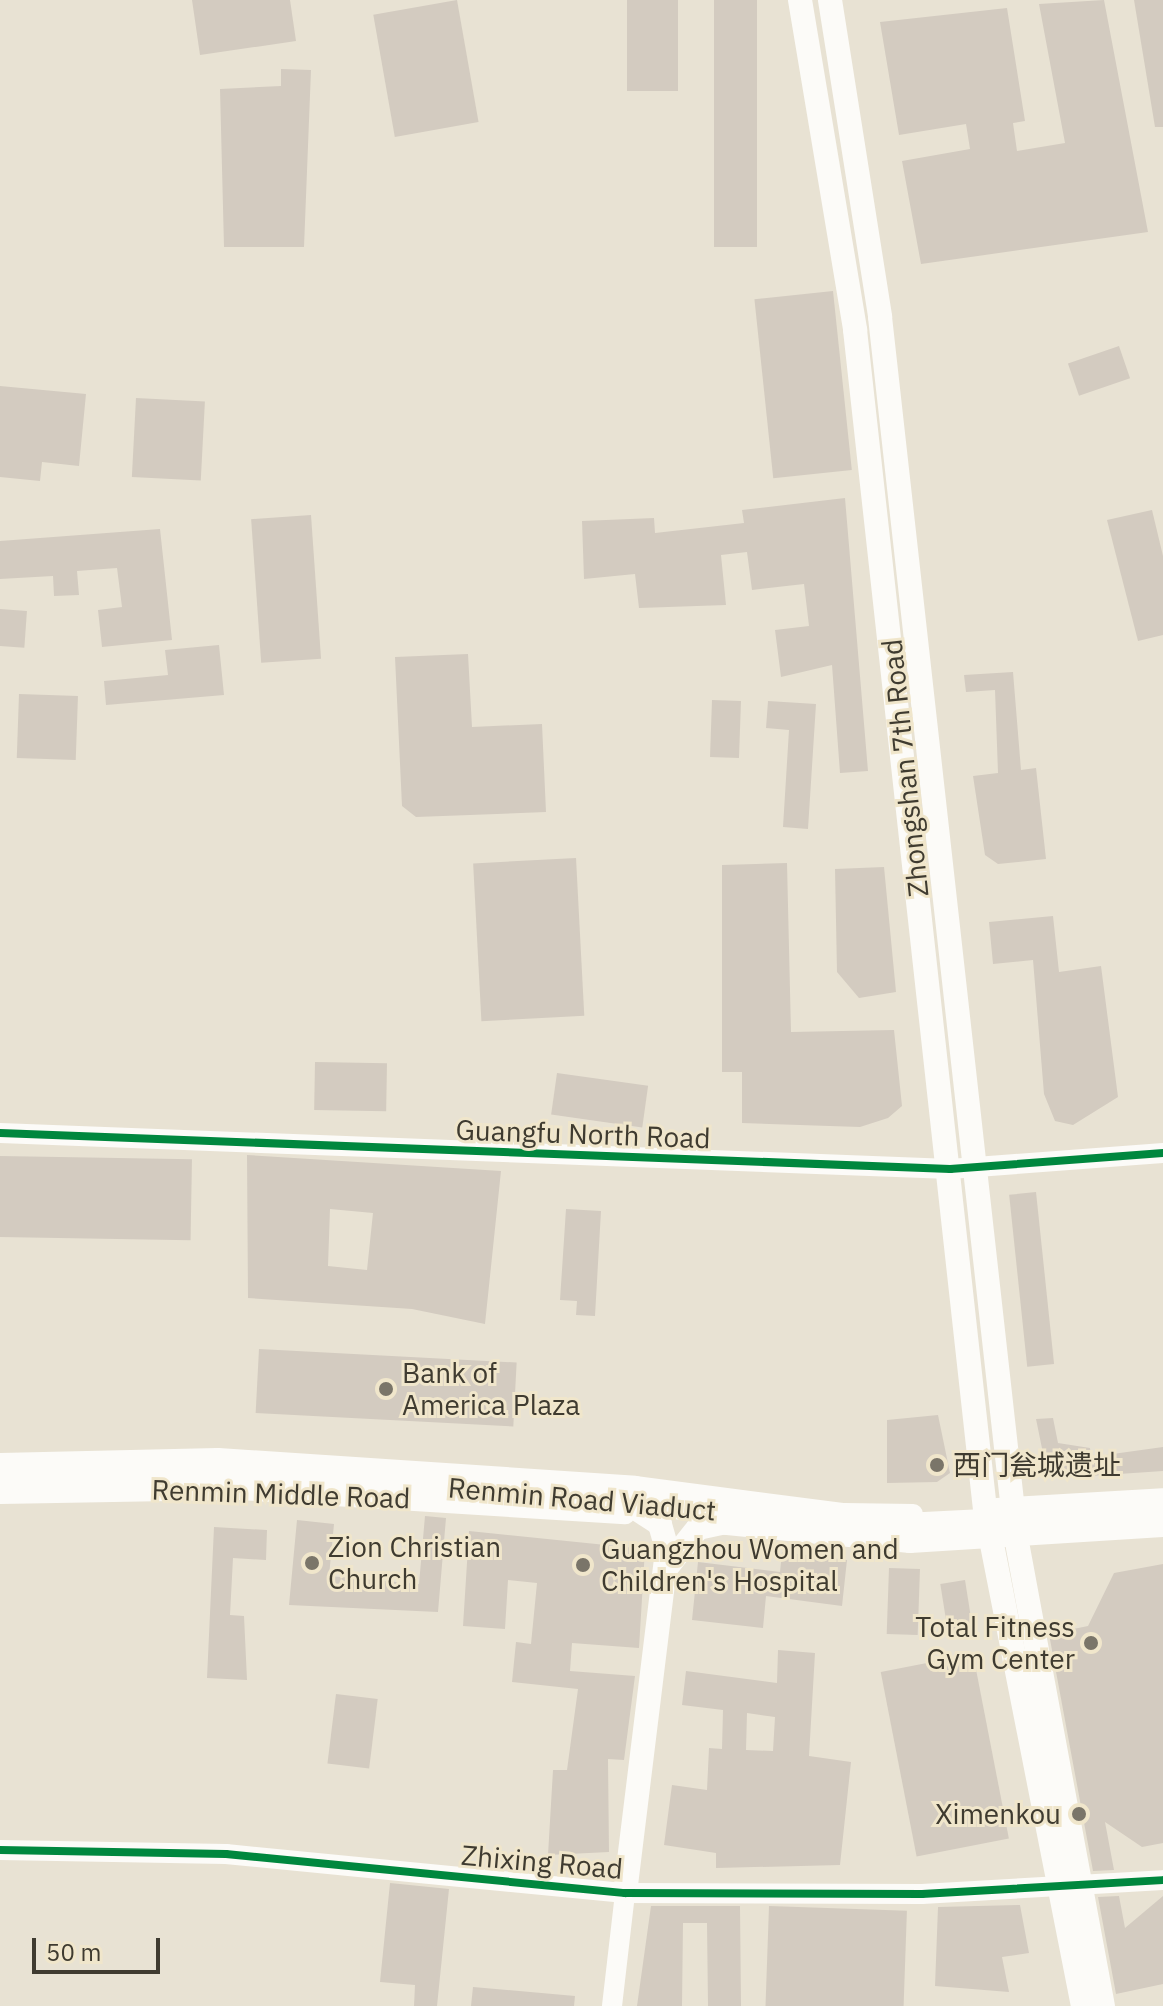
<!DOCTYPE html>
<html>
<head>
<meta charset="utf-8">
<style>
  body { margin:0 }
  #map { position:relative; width:1163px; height:2006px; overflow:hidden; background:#e8e2d3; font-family:"IBM Plex Sans","Noto Sans SC",sans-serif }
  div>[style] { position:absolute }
  .building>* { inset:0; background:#d3cbc0; transform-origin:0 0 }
  .secondary>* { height:20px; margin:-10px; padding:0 10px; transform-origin:10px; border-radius:10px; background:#fcfbf8 }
  .primary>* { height:24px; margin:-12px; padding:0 12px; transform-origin:12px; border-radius:12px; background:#fcfbf8 }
  .cycleway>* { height:8px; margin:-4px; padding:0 4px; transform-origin:4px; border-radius:4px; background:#00873e }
  .dots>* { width:22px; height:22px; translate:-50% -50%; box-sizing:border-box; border:4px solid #f0e6cb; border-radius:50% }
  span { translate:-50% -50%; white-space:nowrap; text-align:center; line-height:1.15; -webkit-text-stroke:6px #f0e6cb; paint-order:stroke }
  .street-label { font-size:28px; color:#3f3b30 }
  .poi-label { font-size:28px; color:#3f3b30 }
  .left { translate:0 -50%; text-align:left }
  .right { translate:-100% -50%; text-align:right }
  .scale { position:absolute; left:32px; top:1938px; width:128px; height:36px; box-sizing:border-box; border:4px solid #3f3b30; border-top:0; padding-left:10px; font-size:24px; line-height:28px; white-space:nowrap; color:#3f3b30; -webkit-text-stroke:6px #f0e6cb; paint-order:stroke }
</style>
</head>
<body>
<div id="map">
  <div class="building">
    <i style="clip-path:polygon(192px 0,290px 0,296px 41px,200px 55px)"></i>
    <i style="left:457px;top:0;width:124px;height:85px;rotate:80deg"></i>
    <i style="left:627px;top:0;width:51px;height:91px"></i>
    <i style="left:714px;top:0;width:43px;height:247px"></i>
    <i style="clip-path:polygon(1104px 0,1148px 232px,921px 264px,902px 161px,970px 149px,966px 124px,899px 135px,880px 22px,1007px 8px,1025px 121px,1013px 123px,1017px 151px,1065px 143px,1039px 4px)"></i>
    <i style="clip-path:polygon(1134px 0,1163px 0,1163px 127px,1155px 127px)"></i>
    <i style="clip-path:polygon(281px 69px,311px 70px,304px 247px,224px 247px,220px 89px,281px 86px)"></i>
    <i style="left:833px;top:291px;width:180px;height:79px;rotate:84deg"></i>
    <i style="left:1119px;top:346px;width:34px;height:54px;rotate:71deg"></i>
    <i style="clip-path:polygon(0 386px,86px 394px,79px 466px,42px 462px,40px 481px,0 477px)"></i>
    <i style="left:136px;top:398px;width:69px;height:79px;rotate:3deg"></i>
    <i style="clip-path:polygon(845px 498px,868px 771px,840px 773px,832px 665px,781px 677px,775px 630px,809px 626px,804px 584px,752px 590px,747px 552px,721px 555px,726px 605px,639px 608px,635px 574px,584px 579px,582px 521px,654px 518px,655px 533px,744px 523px,742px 510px)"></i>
    <i style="clip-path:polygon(1152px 510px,1163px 556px,1163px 635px,1138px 641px,1107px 520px)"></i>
    <i style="left:311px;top:515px;width:144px;height:60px;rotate:86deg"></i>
    <i style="clip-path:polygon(160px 529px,172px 640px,102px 647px,98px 610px,122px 607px,117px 568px,77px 571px,79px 595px,54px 596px,53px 576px,0 579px,0 541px)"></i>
    <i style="left:0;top:609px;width:27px;height:37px;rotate:4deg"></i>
    <i style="clip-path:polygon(219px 645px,224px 695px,106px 705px,104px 681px,168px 675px,165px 650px)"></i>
    <i style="clip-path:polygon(468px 654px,472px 727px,542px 724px,546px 812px,416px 817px,402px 806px,395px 657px)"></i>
    <i style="clip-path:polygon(1013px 672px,1021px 770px,1036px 768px,1046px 859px,998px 864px,985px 855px,973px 776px,998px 773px,995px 690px,966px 692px,964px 675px)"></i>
    <i style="left:19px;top:694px;width:59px;height:64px;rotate:2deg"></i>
    <i style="left:712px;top:700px;width:29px;height:57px;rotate:2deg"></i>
    <i style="clip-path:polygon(768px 701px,816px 704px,808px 829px,783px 827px,789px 730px,766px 728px)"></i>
    <i style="left:576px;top:858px;width:158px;height:103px;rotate:87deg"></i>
    <i style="clip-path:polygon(787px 863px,791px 1032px,894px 1030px,902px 1106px,888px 1118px,860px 1127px,742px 1123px,742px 1072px,722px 1072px,722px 865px)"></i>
    <i style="clip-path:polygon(884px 867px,896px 992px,859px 998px,837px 972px,835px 869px)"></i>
    <i style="clip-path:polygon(1053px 916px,1059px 972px,1101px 966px,1118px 1097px,1073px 1125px,1055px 1121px,1044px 1094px,1033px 960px,993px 964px,989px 922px)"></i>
    <i style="left:315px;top:1062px;width:72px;height:48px;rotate:1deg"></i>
    <i style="left:557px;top:1073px;width:92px;height:42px;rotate:8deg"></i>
    <i style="clip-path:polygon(evenodd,247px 1155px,501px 1171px,485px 1324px,412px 1309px,248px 1298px,247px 1155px,330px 1209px,373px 1213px,367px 1270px,328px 1266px,330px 1209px)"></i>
    <i style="left:0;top:1156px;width:192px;height:81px;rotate:1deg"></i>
    <i style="left:1036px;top:1192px;width:173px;height:27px;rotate:84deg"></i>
    <i style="clip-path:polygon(566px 1209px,601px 1211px,595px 1316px,576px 1315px,577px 1301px,560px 1300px)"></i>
    <i style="left:259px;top:1349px;width:258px;height:64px;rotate:3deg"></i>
    <i style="clip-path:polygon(938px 1415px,950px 1473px,937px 1482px,887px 1483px,887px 1420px)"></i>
    <i style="clip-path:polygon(1053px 1418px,1058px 1443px,1090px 1448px,1091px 1457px,1163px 1447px,1163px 1471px,1060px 1478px,1046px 1468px,1036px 1419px)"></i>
    <i style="clip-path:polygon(425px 1516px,446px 1518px,438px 1612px,289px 1605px,297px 1520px,334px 1524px,329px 1576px,419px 1584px)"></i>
    <i style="clip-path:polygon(214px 1527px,267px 1530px,266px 1560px,233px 1558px,230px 1615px,244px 1616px,247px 1680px,207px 1678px)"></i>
    <i style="clip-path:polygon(469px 1531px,645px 1549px,639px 1648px,572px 1643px,570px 1671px,635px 1676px,624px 1760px,608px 1759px,609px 1852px,548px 1855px,553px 1770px,567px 1770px,578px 1689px,512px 1682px,516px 1642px,531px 1644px,537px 1583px,508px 1580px,505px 1629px,463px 1626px)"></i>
    <i style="clip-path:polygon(782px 1552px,847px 1560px,842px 1606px,766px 1596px,763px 1628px,692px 1620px,698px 1562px,780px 1572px)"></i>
    <i style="clip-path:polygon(1163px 1564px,1163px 1843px,1142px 1847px,1105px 1822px,1114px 1870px,1093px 1871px,1049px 1634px,1088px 1626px,1114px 1573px)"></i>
    <i style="left:889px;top:1568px;width:31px;height:66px;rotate:2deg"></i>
    <i style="left:965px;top:1580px;width:50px;height:25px;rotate:81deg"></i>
    <i style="clip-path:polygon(evenodd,778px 1650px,815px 1653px,809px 1756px,851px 1762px,840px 1865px,716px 1868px,716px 1853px,664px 1845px,672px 1785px,707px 1790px,709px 1748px,722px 1749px,723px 1710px,682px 1705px,686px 1671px,777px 1683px,778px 1650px,747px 1713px,775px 1717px,773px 1751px,746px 1750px,747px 1713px)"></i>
    <i style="left:973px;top:1654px;width:188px;height:94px;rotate:79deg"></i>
    <i style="left:336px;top:1694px;width:42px;height:70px;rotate:7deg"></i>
    <i style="clip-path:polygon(390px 1883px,449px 1889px,437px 2006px,414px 2006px,415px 1985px,380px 1982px)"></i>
    <i style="clip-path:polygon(1119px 1896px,1125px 1928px,1163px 1896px,1163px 1984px,1116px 1994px,1098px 1897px)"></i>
    <i style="clip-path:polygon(1020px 1905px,1029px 1953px,1002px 1957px,1009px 1992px,935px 1986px,938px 1907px)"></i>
    <i style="clip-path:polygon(651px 1906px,740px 1906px,741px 2006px,708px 2006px,707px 1923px,683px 1923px,682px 2006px,637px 2006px)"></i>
    <i style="left:769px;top:1906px;width:138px;height:100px;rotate:2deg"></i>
    <i style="clip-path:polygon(473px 1987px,575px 1996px,574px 2006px,471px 2006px)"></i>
  </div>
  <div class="secondary">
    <i style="left:0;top:1133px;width:951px;rotate:2.17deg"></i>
    <i style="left:950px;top:1169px;width:214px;rotate:-4.3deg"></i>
    <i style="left:0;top:1463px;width:218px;rotate:-1.3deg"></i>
    <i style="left:218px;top:1458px;width:418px;rotate:3.8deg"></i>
    <i style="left:635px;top:1486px;width:211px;rotate:7.4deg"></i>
    <i style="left:844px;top:1513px;width:69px;rotate:0.8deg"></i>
    <i style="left:0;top:1494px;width:240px;rotate:-1deg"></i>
    <i style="left:240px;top:1490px;width:386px;rotate:3.6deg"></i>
    <i style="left:997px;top:1508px;width:166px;rotate:-3.4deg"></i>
    <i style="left:717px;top:1524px;width:194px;rotate:5.6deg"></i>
    <i style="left:910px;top:1543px;width:254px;rotate:-3.6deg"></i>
    <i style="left:0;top:1850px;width:226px;rotate:1deg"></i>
    <i style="left:226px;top:1854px;width:401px;rotate:5.6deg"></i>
    <i style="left:625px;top:1893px;width:297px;rotate:0.2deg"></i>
    <i style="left:922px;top:1894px;width:241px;rotate:-3.3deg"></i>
    <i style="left:612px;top:2006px;width:114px;rotate:-83.4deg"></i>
  </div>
  <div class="primary">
    <i style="left:800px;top:0;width:335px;rotate:80.5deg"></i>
    <i style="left:855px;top:330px;width:1186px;rotate:83.71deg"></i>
    <i style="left:985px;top:1509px;width:507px;rotate:78.85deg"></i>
    <i style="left:830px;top:0;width:321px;rotate:81deg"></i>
    <i style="left:880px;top:317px;width:1228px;rotate:83.64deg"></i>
    <i style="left:1016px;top:1537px;width:477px;rotate:79.5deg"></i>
    <i style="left:0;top:1478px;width:181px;rotate:-1.9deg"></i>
    <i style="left:181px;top:1472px;width:351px;rotate:3.3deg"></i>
    <i style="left:531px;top:1492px;width:336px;rotate:6deg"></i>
    <i style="left:865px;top:1527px;width:298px;rotate:-2.9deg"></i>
    <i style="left:667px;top:1567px;width:50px;rotate:-51.5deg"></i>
    <i style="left:698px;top:1528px;width:38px;rotate:-12deg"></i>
    <i style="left:625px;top:1893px;width:347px;rotate:-83deg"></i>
    <i style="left:667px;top:1549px;width:26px;rotate:-106deg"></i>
    <i style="left:660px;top:1524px;width:40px;rotate:-147.1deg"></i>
  </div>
  <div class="cycleway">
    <i style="left:0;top:1133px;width:951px;rotate:2.17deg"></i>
    <i style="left:950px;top:1169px;width:214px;rotate:-4.3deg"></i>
    <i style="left:0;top:1850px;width:226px;rotate:1deg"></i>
    <i style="left:226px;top:1854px;width:401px;rotate:5.6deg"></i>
    <i style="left:625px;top:1893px;width:297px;rotate:0.2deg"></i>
    <i style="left:922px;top:1894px;width:241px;rotate:-3.3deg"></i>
  </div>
  <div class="dots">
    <i style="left:386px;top:1389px;background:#7a7569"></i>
    <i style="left:937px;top:1465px;background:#7a7569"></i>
    <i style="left:312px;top:1563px;background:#7a7569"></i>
    <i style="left:583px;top:1565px;background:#7a7569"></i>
    <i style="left:1091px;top:1643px;background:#7a7569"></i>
    <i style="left:1079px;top:1814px;background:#7a7569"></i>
  </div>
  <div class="street-label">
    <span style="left:905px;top:768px;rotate:-96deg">Zhongshan 7th Road</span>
    <span style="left:583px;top:1134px;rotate:2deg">Guangfu North Road</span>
    <span style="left:281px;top:1494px;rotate:2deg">Renmin Middle Road</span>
    <span style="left:582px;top:1499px;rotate:5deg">Renmin Road Viaduct</span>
    <span style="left:542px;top:1862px;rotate:5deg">Zhixing Road</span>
  </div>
  <div class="poi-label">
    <span class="left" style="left:402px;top:1389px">Bank of<br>America Plaza</span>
    <span class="left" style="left:953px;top:1465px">西门瓮城遗址</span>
    <span class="left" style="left:328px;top:1563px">Zion Christian<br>Church</span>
    <span class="left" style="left:601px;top:1565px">Guangzhou Women and<br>Children's Hospital</span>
    <span class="right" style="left:1075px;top:1643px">Total Fitness<br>Gym Center</span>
    <span class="right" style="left:1061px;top:1814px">Ximenkou</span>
  </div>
  <div class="scale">50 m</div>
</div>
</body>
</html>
